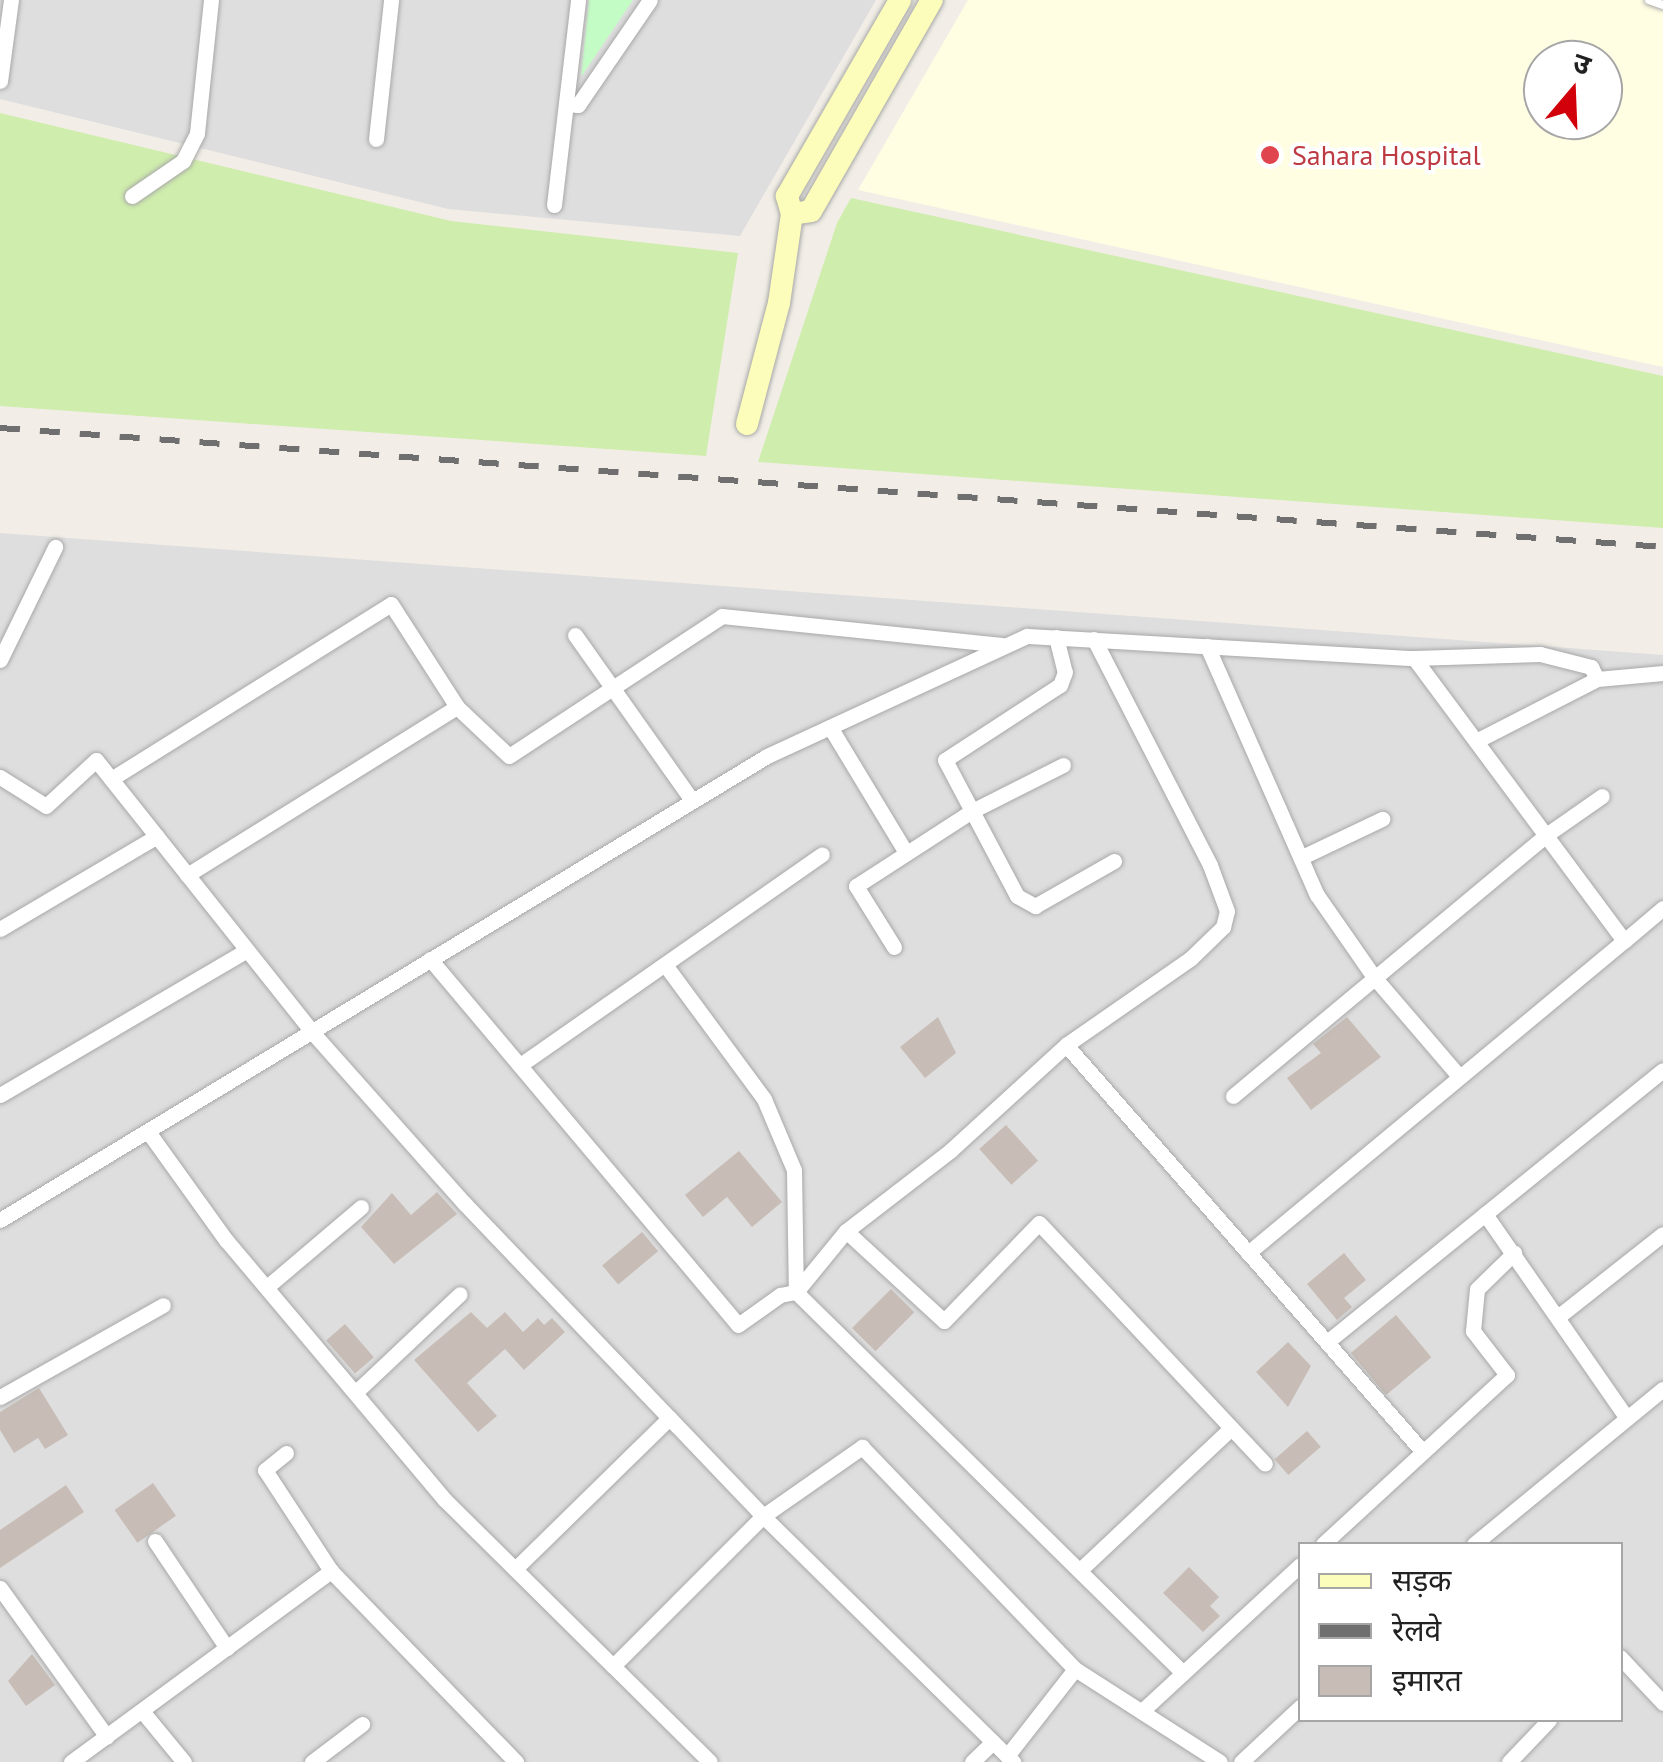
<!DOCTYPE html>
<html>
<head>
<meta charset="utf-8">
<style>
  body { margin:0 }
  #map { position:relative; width:1663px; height:1762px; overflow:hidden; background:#f2eee7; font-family:"PT Sans","Noto Sans Devanagari",sans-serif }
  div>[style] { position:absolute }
  .residential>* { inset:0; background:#dfdede }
  .education>* { inset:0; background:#fffee3 }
  .grass>* { inset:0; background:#cfedac }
  .park>* { inset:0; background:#c4fcc6 }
  .building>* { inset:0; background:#c7bdb6; transform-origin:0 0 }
  .roads { filter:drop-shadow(0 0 2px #a8a8a8) drop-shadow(0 0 2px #a8a8a8) }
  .lane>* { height:8px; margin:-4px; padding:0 4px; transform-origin:4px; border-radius:4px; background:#fff }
  .street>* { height:15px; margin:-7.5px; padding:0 7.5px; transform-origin:7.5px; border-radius:7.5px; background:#fff }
  .secondary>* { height:22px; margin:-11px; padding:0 11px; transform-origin:11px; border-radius:11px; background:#fcfdba }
  .rail>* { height:6px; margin-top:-3px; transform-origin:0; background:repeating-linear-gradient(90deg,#6f6f6f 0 20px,transparent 0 40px) }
  .dots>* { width:28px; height:28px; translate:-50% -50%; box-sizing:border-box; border:5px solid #fff; border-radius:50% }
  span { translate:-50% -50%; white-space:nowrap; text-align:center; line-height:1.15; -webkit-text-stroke:8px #fff; paint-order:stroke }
  .health-label { font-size:28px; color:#be3a42 }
  .left { translate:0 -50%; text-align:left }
  .legend { position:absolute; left:1298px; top:1542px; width:325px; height:180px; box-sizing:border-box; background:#fff; border:2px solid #a6a6a6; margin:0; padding:12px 18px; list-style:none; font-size:30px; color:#212121 }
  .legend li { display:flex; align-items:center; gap:20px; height:50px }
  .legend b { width:50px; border:2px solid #a6a6a6 }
  .north { position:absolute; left:1523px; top:40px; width:100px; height:100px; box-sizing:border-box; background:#fff; border:2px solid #a6a6a6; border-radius:50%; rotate:19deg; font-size:28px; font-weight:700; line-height:40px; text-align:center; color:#212121 }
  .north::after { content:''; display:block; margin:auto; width:35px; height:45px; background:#d2000a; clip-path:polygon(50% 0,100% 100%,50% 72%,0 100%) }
</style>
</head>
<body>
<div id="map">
  <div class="residential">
    <i style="clip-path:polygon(0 0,876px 0,740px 236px,448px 209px,0 99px)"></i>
    <i style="clip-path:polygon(evenodd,0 533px,1663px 655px,1663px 1762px,0 1762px,0 533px,1300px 1544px,1620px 1544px,1620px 1720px,1300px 1720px,1300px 1544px)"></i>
  </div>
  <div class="education">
    <i style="clip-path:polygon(evenodd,968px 0,1663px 0,1663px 367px,858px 190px,968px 0,1543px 60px,1603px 60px,1603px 120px,1543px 120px,1543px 60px)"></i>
  </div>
  <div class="grass">
    <i style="clip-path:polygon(0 113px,451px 221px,738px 253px,706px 456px,0 406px)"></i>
    <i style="clip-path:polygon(851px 198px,1663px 376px,1663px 528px,758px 462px,837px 223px)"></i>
  </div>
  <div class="park">
    <i style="clip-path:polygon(589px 0,633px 0,581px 77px)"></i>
  </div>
  <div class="building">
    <i style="clip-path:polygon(938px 1017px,956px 1053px,925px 1078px,900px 1047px)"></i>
    <i style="clip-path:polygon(1347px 1017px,1381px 1057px,1311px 1110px,1287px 1078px,1321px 1053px,1313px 1044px)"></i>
    <i style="left:1006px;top:1125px;width:48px;height:36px;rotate:48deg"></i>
    <i style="clip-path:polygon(739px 1151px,782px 1202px,752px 1227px,727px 1197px,703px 1217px,685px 1195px)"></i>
    <i style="clip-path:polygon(437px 1192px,457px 1214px,394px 1264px,361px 1227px,392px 1193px,411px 1215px)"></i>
    <i style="left:642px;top:1232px;width:25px;height:52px;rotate:50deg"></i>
    <i style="clip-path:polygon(1344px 1253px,1366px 1280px,1344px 1298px,1352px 1307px,1337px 1320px,1307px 1284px)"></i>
    <i style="left:891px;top:1289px;width:33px;height:55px;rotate:45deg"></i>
    <i style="clip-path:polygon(471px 1312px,487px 1328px,505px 1312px,523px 1332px,538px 1318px,544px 1325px,552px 1318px,565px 1332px,524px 1370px,505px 1349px,467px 1383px,497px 1416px,478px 1432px,414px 1360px)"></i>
    <i style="left:1396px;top:1315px;width:55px;height:59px;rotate:50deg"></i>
    <i style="left:345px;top:1324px;width:44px;height:25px;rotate:49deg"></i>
    <i style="clip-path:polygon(1288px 1342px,1311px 1366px,1288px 1407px,1256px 1372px)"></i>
    <i style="clip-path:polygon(39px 1388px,68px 1435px,45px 1449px,38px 1438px,14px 1453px,0 1430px,0 1412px)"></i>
    <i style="left:1307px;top:1431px;width:21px;height:43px;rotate:49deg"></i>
    <i style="left:153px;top:1483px;width:40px;height:47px;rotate:55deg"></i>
    <i style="clip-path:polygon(66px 1485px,84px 1512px,0 1568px,0 1530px)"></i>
    <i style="clip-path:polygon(1189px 1567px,1219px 1597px,1210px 1606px,1220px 1616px,1203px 1632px,1163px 1593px)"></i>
    <i style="clip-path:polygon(32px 1654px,55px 1685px,26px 1706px,8px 1681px)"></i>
  </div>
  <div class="roads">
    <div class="lane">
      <i style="left:1649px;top:0;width:15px;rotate:20deg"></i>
    </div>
    <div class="street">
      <i style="left:0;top:81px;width:82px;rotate:-82.3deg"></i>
      <i style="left:566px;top:104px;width:12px;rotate:5deg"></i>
      <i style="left:578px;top:105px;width:127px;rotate:-55.6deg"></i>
      <i style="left:376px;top:139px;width:140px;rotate:-83.8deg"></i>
      <i style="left:132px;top:196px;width:62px;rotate:-34.5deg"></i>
      <i style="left:183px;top:161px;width:31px;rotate:-63deg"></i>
      <i style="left:197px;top:133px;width:134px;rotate:-84deg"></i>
      <i style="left:554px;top:205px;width:206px;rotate:-83.3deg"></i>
      <i style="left:575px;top:635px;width:202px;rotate:54.7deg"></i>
      <i style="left:1056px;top:637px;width:36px;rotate:76deg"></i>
      <i style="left:1065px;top:672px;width:14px;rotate:111deg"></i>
      <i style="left:1060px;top:685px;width:137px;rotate:146.9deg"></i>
      <i style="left:945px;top:760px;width:154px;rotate:62.1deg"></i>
      <i style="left:1017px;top:896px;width:21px;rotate:29deg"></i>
      <i style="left:1035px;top:906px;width:91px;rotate:-29.7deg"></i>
      <i style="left:1207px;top:646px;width:272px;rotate:66.2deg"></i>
      <i style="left:1317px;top:895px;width:100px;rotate:55.2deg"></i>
      <i style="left:1374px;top:977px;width:128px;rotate:49.4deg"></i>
      <i style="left:1414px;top:658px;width:126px;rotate:-1.8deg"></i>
      <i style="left:1540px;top:654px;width:53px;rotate:14.3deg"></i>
      <i style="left:1591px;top:667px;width:13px;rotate:63deg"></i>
      <i style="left:0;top:660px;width:126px;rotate:-64deg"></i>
      <i style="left:830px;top:727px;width:145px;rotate:58.8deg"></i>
      <i style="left:1476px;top:741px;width:136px;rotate:-27.1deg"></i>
      <i style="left:1597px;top:679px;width:66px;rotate:-5.2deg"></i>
      <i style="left:0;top:777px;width:54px;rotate:32.2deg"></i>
      <i style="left:46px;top:806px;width:68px;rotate:-42.6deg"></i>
      <i style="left:96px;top:760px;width:347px;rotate:51.5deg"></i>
      <i style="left:312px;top:1032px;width:229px;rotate:48.4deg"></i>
      <i style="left:464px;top:1203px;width:433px;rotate:46.3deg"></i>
      <i style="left:763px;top:1516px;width:351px;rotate:44.5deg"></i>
      <i style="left:111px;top:779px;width:330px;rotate:-32deg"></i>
      <i style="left:391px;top:604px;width:122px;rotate:57.3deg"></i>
      <i style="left:457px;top:707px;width:71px;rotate:43.3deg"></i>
      <i style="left:509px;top:756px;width:255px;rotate:-33.3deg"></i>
      <i style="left:722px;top:616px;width:281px;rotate:5.9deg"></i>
      <i style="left:1302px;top:857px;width:89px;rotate:-25.4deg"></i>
      <i style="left:187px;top:875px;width:318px;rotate:-31.9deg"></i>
      <i style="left:0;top:929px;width:182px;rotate:-30.6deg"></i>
      <i style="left:894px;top:947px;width:72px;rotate:-121.9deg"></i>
      <i style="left:856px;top:886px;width:138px;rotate:-32.9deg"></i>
      <i style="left:972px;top:811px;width:102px;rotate:-26.8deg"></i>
      <i style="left:430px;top:959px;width:478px;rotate:49.9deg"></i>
      <i style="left:738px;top:1325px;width:52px;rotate:-35.5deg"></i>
      <i style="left:780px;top:1295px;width:16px;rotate:-11deg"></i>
      <i style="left:796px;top:1292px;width:543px;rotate:44.55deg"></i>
      <i style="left:666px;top:966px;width:165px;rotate:53.6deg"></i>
      <i style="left:764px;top:1099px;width:77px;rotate:67.1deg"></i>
      <i style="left:794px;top:1170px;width:122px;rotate:89.1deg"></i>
      <i style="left:796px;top:1292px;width:79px;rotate:-50.7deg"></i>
      <i style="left:846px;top:1231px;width:133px;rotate:-37.6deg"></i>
      <i style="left:951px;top:1150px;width:156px;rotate:-42.4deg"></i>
      <i style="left:1066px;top:1045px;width:152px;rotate:-34.8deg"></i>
      <i style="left:1191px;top:958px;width:45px;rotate:-44.1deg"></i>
      <i style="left:1223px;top:927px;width:16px;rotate:-76deg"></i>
      <i style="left:1227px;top:911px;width:49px;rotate:-110.3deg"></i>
      <i style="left:1210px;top:865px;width:254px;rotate:-117.2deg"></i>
      <i style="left:1066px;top:1045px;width:541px;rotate:48.74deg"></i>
      <i style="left:520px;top:1065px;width:368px;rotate:-34.9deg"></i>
      <i style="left:0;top:1095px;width:286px;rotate:-30.4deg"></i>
      <i style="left:1233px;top:1096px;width:408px;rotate:-39.8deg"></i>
      <i style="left:1546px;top:835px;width:68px;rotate:-34.9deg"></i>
      <i style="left:149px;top:1133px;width:132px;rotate:54.3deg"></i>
      <i style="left:226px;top:1240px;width:340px;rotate:49.9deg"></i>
      <i style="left:445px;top:1500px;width:236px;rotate:44.7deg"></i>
      <i style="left:613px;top:1666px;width:212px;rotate:-45deg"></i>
      <i style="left:763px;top:1516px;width:121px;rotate:-34.9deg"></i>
      <i style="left:862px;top:1447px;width:308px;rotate:46.2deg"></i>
      <i style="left:1485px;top:1214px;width:247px;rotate:55.2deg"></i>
      <i style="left:0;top:1220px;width:896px;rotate:-31.17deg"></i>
      <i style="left:767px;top:756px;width:286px;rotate:-24.8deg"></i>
      <i style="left:1027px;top:636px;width:388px;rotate:3.3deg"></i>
      <i style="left:1414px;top:658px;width:352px;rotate:53.4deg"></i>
      <i style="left:1624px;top:941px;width:51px;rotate:-40.2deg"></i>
      <i style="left:846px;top:1231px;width:133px;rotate:42.6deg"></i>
      <i style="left:944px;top:1321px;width:136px;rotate:-45.9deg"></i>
      <i style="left:1039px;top:1223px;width:330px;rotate:46.8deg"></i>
      <i style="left:1248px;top:1253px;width:489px;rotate:-39.7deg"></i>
      <i style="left:268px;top:1286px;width:122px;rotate:-40.3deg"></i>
      <i style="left:1559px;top:1316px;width:132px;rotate:-38.3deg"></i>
      <i style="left:1327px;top:1342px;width:432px;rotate:-39deg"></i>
      <i style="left:357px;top:1391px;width:141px;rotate:-43.3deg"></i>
      <i style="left:0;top:1397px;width:187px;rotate:-29.4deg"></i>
      <i style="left:286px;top:1453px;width:27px;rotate:141deg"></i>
      <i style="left:265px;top:1470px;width:121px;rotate:56.8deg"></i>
      <i style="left:155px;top:1541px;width:129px;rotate:56.1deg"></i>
      <i style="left:1323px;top:1544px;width:250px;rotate:-42.6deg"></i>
      <i style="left:1507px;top:1375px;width:56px;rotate:-127.7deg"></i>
      <i style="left:1473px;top:1331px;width:42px;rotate:-84.6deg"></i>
      <i style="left:1477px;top:1289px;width:52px;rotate:-44.2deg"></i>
      <i style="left:1474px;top:1544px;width:244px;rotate:-39.4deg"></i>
      <i style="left:515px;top:1569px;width:216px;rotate:-44.4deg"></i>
      <i style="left:1080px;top:1570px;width:207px;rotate:-43.2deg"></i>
      <i style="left:0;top:1588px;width:183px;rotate:54.3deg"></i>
      <i style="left:1620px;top:1657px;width:63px;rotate:46.9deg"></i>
      <i style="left:613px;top:1666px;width:136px;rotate:44.7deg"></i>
      <i style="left:142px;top:1711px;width:66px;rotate:50.5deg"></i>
      <i style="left:1142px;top:1711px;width:215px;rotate:-42.7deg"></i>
      <i style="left:1007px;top:1756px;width:110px;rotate:-52deg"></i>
      <i style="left:1075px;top:1669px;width:172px;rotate:32.7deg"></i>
      <i style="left:71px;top:1762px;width:323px;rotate:-36.3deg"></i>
      <i style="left:331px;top:1571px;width:266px;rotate:45.9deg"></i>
      <i style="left:312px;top:1762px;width:63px;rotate:-37.2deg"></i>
      <i style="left:972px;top:1762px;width:29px;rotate:-44deg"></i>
      <i style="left:1241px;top:1762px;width:81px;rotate:-43deg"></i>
      <i style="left:1509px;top:1762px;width:58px;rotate:-46.4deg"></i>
    </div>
    <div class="secondary">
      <i style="left:792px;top:214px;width:19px;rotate:-9deg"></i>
      <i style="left:811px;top:211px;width:243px;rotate:-60.2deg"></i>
      <i style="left:747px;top:424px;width:125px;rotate:-75.2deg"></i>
      <i style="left:779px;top:303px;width:90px;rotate:-81.7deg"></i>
      <i style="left:792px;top:214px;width:19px;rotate:-106deg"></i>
      <i style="left:787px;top:196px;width:226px;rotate:-60deg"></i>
    </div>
  </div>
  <div class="rail">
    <i style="left:0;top:428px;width:1667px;rotate:4.09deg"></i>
  </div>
  <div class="dots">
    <i style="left:1270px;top:155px;background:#e0444e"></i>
  </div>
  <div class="health-label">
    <span class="left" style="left:1292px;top:155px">Sahara Hospital</span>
  </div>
  <ul class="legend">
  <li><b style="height:12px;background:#fcfdba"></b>सड़क</li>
  <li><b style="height:12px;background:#6f6f6f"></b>रेलवे</li>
  <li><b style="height:28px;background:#c7bdb6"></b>इमारत</li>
  </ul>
  <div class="north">उ</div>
</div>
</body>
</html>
